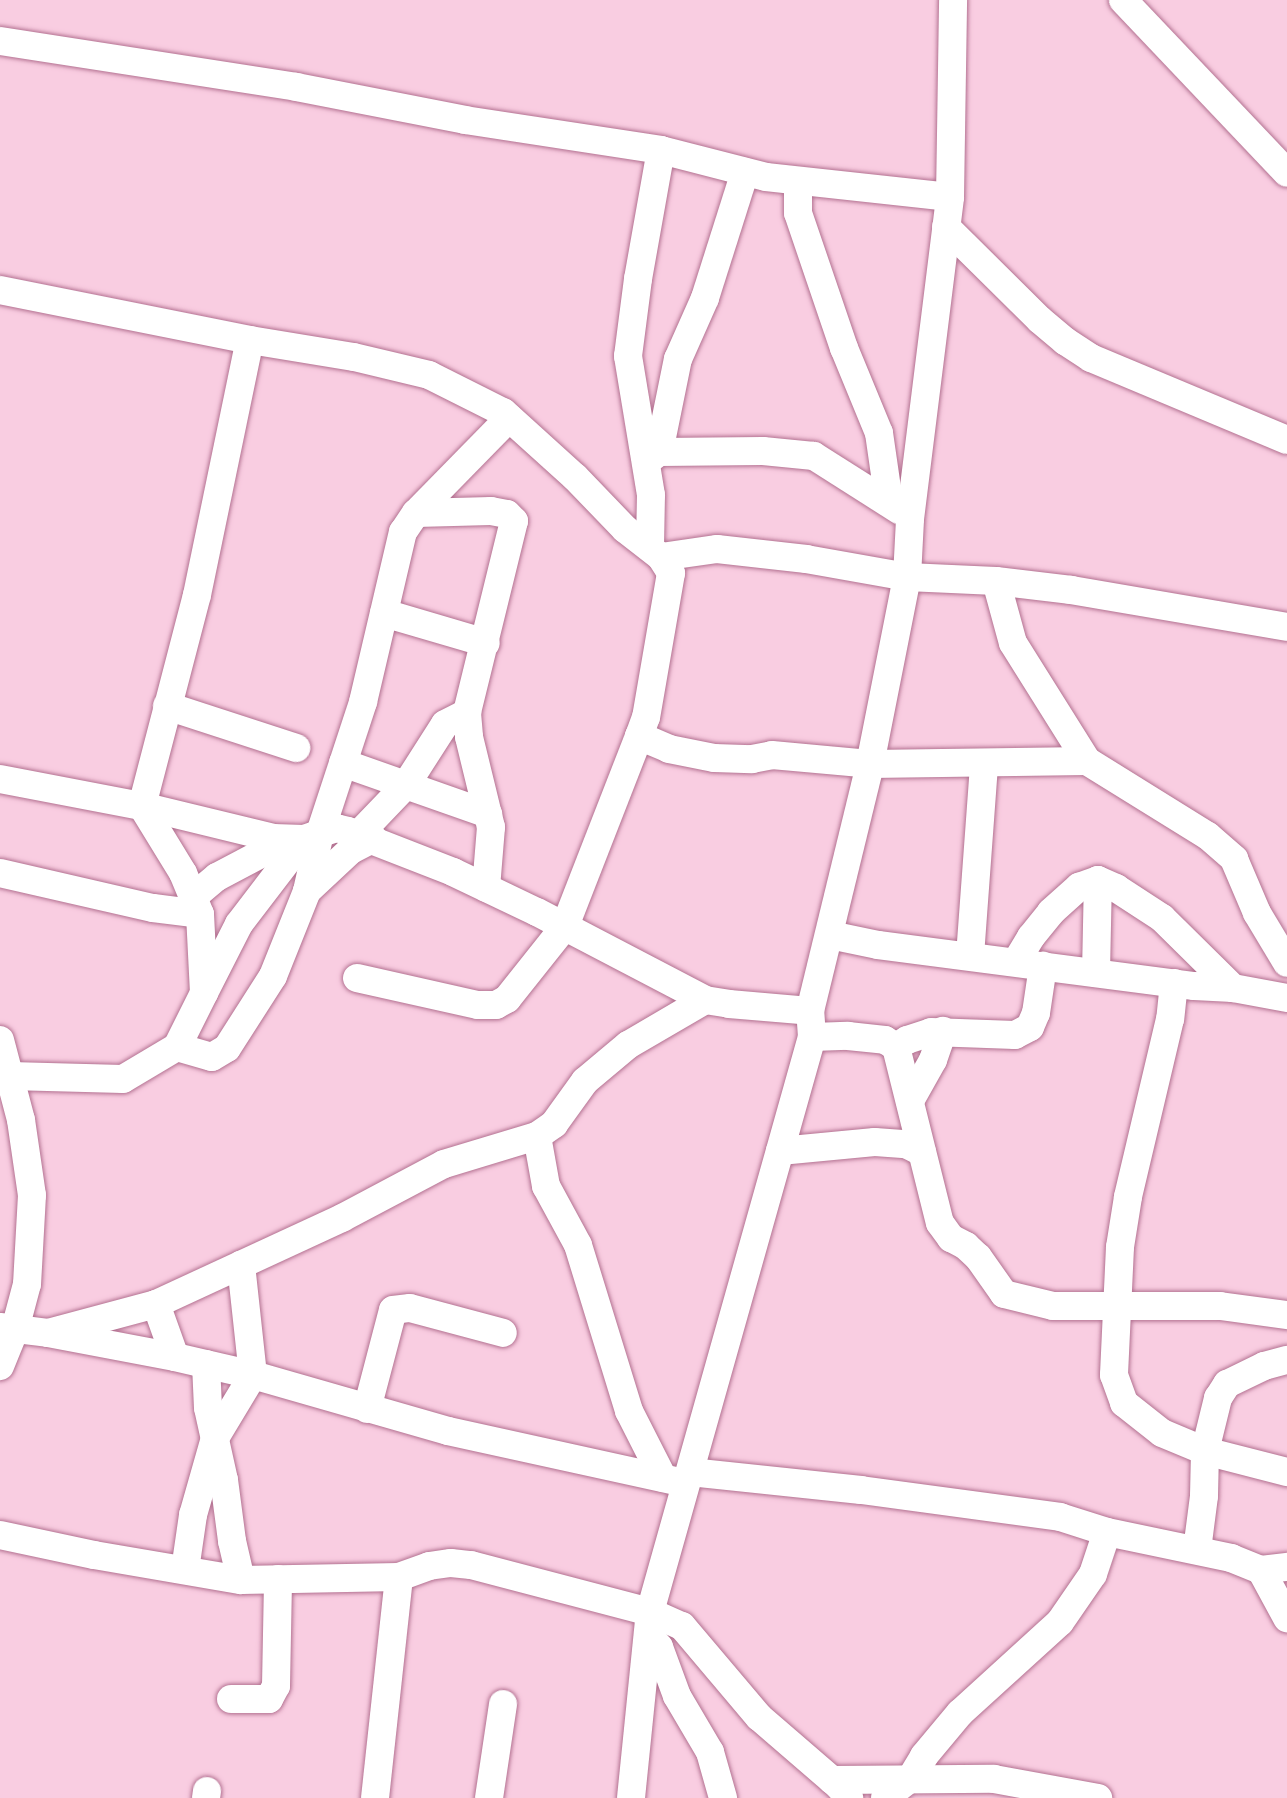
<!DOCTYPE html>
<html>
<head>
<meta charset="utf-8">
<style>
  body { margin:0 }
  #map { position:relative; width:1287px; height:1798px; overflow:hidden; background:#f9cde1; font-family:Manrope,sans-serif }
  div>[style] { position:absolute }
  .roads { filter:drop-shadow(0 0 2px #b37191) drop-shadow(0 0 2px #b37191) }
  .minor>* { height:28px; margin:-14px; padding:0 14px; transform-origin:14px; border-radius:14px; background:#fff }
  span { translate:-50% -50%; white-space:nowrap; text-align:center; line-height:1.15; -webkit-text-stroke:6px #fcfcfc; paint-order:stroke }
</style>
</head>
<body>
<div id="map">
  <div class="roads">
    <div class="minor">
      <i style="left:1123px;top:0;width:238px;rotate:46.5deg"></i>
      <i style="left:0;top:41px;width:300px;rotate:8.8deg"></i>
      <i style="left:296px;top:87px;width:172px;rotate:11deg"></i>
      <i style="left:465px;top:120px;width:198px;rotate:8.7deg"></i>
      <i style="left:661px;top:150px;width:108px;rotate:14.4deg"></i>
      <i style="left:766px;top:177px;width:185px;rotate:6.2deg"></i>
      <i style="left:798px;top:181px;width:32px;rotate:90deg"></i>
      <i style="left:798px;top:213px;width:143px;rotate:71.2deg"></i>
      <i style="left:844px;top:348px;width:92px;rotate:67.6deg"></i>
      <i style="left:879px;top:433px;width:70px;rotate:81.8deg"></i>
      <i style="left:946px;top:227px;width:132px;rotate:44.7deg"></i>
      <i style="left:1040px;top:320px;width:33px;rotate:40deg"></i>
      <i style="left:1065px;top:341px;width:31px;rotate:33deg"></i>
      <i style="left:1091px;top:358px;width:212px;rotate:22.7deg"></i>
      <i style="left:0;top:290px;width:255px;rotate:11.3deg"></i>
      <i style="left:659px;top:452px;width:95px;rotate:-78.5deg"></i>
      <i style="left:678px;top:359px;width:67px;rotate:-66.1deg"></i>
      <i style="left:705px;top:298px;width:132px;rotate:-72.4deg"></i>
      <i style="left:646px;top:462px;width:16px;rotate:-38deg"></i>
      <i style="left:659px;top:452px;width:104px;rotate:-0.6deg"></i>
      <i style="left:763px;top:451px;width:51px;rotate:5.6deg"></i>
      <i style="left:814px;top:456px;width:101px;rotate:32.4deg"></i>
      <i style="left:416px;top:513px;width:75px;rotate:-1.5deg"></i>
      <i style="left:491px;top:511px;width:16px;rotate:11deg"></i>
      <i style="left:507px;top:514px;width:10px;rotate:45deg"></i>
      <i style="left:514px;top:521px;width:198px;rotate:103.8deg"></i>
      <i style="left:467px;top:713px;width:24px;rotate:85deg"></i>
      <i style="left:469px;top:737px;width:93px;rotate:76.3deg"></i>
      <i style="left:491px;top:827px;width:61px;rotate:94.7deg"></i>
      <i style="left:650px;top:546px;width:51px;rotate:-88.9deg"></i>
      <i style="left:651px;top:495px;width:141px;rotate:-99.4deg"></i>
      <i style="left:628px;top:356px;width:78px;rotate:-82.6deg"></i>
      <i style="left:638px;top:279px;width:131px;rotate:-79.9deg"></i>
      <i style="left:661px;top:557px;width:57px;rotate:-8.1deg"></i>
      <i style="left:717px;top:549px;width:90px;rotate:6.4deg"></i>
      <i style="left:806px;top:559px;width:103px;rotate:10.1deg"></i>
      <i style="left:907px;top:577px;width:89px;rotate:2.6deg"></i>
      <i style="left:996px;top:581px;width:64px;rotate:74.7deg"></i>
      <i style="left:1013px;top:643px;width:139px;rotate:57.9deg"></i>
      <i style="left:1087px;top:761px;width:142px;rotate:31.8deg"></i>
      <i style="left:1208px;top:836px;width:35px;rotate:41deg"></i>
      <i style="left:1234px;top:859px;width:59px;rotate:66.9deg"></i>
      <i style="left:1257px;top:913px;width:58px;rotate:59deg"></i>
      <i style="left:996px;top:581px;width:76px;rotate:6.8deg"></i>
      <i style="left:1071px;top:590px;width:219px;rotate:9.7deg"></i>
      <i style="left:384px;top:613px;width:106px;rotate:16.4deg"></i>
      <i style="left:167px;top:706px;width:136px;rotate:18deg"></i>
      <i style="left:343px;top:763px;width:154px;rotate:19.4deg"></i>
      <i style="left:0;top:779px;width:145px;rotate:10.8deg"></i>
      <i style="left:142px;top:806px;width:135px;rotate:13.7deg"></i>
      <i style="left:273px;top:838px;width:31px;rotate:2deg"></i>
      <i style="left:304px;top:839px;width:34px;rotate:-19deg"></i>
      <i style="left:336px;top:828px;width:12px;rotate:14deg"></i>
      <i style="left:348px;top:831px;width:113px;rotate:21.3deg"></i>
      <i style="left:453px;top:872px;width:93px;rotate:25.5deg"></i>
      <i style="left:537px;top:912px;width:190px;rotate:27.6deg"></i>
      <i style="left:705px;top:1000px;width:24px;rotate:9deg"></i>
      <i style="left:729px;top:1004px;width:81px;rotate:4.9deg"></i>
      <i style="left:359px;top:834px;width:68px;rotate:-46.2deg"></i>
      <i style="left:406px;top:785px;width:72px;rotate:-57.4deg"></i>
      <i style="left:445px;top:724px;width:25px;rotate:-27deg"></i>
      <i style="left:0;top:873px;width:157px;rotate:12.9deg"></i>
      <i style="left:153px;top:908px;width:47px;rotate:7.3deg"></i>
      <i style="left:307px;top:891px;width:60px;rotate:-43deg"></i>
      <i style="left:351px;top:850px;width:25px;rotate:-27deg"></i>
      <i style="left:193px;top:897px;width:31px;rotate:-40deg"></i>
      <i style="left:217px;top:877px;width:81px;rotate:-27.8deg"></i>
      <i style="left:830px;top:935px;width:49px;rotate:11.8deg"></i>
      <i style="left:878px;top:945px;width:319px;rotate:7.4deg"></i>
      <i style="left:1194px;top:986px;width:39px;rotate:3deg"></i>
      <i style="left:1233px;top:988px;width:55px;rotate:10.5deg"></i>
      <i style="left:970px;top:956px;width:193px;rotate:-85.8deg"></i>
      <i style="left:1016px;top:962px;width:29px;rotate:-59deg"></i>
      <i style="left:1031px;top:937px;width:32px;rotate:-51deg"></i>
      <i style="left:1051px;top:912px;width:38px;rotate:-42deg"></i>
      <i style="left:1079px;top:887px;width:20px;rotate:-20deg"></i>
      <i style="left:1098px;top:880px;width:20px;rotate:24deg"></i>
      <i style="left:1116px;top:888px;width:55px;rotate:33.1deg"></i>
      <i style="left:1162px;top:918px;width:100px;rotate:44.6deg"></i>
      <i style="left:1096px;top:973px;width:93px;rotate:-88.8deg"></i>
      <i style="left:357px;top:978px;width:124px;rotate:12.6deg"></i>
      <i style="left:478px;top:1005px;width:18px"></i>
      <i style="left:496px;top:1005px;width:13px;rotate:-29deg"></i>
      <i style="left:507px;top:999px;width:93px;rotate:-51.5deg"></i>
      <i style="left:565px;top:926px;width:204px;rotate:-68.7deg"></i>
      <i style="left:1174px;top:983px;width:36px;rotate:96deg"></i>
      <i style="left:1170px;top:1019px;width:183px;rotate:103.3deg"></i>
      <i style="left:1128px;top:1197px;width:51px;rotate:99.1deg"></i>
      <i style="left:1120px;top:1247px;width:128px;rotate:92.7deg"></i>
      <i style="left:1114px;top:1375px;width:30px;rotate:70deg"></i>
      <i style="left:1124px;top:1403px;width:48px;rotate:38.3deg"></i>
      <i style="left:1162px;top:1433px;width:47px;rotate:22.7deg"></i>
      <i style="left:1205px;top:1451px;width:85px;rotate:14.4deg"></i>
      <i style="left:205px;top:991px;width:75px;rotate:-63.1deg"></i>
      <i style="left:239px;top:924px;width:107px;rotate:-52.6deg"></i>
      <i style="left:812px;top:1037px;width:36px;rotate:-2deg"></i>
      <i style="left:848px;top:1036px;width:37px;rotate:6deg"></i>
      <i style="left:885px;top:1040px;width:13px;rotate:32deg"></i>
      <i style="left:896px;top:1047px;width:181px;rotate:76deg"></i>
      <i style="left:940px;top:1223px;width:19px;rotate:54deg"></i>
      <i style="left:951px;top:1238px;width:17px;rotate:28deg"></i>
      <i style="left:966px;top:1246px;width:16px;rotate:43deg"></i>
      <i style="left:978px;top:1257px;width:45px;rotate:54.9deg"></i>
      <i style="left:1004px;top:1294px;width:50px;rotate:13.8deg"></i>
      <i style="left:1053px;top:1306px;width:167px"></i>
      <i style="left:1220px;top:1306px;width:68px;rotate:7.7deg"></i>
      <i style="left:0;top:1040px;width:83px;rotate:75.3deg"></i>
      <i style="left:21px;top:1120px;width:76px;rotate:81.7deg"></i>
      <i style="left:32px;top:1195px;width:89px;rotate:93.2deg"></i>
      <i style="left:27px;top:1284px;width:47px;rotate:104.9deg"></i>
      <i style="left:15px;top:1329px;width:40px;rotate:112deg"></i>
      <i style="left:177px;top:1047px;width:36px;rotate:16deg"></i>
      <i style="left:212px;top:1057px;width:17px;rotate:-31deg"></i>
      <i style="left:227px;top:1048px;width:85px;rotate:-57.4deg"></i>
      <i style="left:273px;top:976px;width:92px;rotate:-68.2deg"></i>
      <i style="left:307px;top:891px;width:59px;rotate:-77.4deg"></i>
      <i style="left:320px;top:833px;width:138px;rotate:-71.8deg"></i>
      <i style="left:363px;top:702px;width:175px;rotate:-76.8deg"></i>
      <i style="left:403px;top:532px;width:23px;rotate:-56deg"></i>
      <i style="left:416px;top:513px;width:133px;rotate:-45.6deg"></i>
      <i style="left:896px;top:1047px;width:13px;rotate:-32deg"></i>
      <i style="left:907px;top:1040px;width:25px;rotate:-18deg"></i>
      <i style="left:931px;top:1032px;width:84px;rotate:2deg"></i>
      <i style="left:1015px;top:1035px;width:17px;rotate:-28deg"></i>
      <i style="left:1030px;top:1027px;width:15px;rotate:-67deg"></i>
      <i style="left:1036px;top:1013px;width:48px;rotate:-81.5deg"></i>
      <i style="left:10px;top:1076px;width:113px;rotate:1.5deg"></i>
      <i style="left:123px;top:1079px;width:63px;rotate:-30.7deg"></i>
      <i style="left:177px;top:1047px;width:60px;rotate:-63.4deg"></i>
      <i style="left:204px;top:993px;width:79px;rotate:-92.9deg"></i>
      <i style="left:200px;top:914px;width:44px;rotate:-112.5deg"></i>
      <i style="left:183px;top:873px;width:79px;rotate:-121.5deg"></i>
      <i style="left:142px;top:806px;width:218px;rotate:-75.4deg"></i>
      <i style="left:197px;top:595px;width:260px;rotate:-78.3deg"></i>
      <i style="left:250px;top:340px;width:105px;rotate:9.3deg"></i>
      <i style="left:354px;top:357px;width:77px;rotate:13.5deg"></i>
      <i style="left:429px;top:375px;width:83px;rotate:26.6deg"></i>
      <i style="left:503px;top:412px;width:97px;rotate:42.1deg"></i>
      <i style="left:575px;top:477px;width:72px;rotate:46.1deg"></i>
      <i style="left:625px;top:529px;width:46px;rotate:37.9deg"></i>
      <i style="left:661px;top:557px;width:19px;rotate:58deg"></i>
      <i style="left:671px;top:573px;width:146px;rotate:99.8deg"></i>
      <i style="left:646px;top:717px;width:20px;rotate:110deg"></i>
      <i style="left:639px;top:736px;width:33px;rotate:23deg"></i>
      <i style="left:669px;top:749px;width:46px;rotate:11.3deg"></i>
      <i style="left:714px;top:758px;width:38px;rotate:2deg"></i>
      <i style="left:752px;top:759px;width:20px;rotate:-11deg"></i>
      <i style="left:772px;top:755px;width:98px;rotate:5.2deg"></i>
      <i style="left:870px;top:764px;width:217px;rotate:-0.8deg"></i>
      <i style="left:910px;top:1101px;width:47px;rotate:-60.7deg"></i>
      <i style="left:933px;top:1060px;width:31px;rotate:-71deg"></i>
      <i style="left:537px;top:1136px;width:51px;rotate:79.8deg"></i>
      <i style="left:546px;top:1186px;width:67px;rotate:61.5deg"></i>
      <i style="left:578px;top:1245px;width:174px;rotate:72.9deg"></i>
      <i style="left:629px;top:1411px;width:75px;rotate:63.1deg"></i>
      <i style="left:780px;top:1151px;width:95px;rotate:-5.4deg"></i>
      <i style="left:875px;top:1142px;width:31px;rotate:4deg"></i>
      <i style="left:906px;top:1144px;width:18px;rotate:27deg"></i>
      <i style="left:156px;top:1304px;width:56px;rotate:70.3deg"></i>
      <i style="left:0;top:1327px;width:48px;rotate:7.1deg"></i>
      <i style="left:48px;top:1333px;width:129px;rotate:10.7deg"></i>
      <i style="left:175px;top:1357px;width:80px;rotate:13deg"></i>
      <i style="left:253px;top:1375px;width:203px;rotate:16deg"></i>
      <i style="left:448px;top:1431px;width:243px;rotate:12.4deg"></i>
      <i style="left:48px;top:1333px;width:112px;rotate:-15deg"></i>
      <i style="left:156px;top:1304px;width:205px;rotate:-24.8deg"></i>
      <i style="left:342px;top:1218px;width:115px;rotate:-27.9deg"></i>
      <i style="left:444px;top:1164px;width:97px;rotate:-16.8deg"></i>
      <i style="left:537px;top:1136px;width:21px;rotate:-35deg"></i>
      <i style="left:554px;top:1124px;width:53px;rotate:-54.2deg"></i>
      <i style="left:585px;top:1081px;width:56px;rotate:-39.9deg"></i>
      <i style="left:628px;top:1045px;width:89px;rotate:-30.3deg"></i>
      <i style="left:206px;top:1364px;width:44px;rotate:87.4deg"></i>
      <i style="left:208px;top:1408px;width:74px;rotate:77.5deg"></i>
      <i style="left:224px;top:1480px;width:62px;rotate:82.5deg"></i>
      <i style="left:232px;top:1541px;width:40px;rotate:77deg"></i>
      <i style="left:367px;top:1409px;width:102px;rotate:-75.3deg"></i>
      <i style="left:393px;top:1310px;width:17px;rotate:-7deg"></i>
      <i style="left:410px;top:1308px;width:96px;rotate:15deg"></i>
      <i style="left:690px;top:1472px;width:172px;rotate:6deg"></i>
      <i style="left:861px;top:1490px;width:201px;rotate:7.7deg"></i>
      <i style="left:1060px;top:1517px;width:49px;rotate:17.7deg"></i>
      <i style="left:1107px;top:1532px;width:127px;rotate:11.8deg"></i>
      <i style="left:1231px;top:1558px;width:32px;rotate:22deg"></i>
      <i style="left:1261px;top:1570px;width:26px;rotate:-7deg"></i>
      <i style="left:0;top:1535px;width:96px;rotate:12deg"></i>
      <i style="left:94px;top:1555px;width:149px;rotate:9.7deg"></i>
      <i style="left:241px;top:1580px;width:158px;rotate:-1.1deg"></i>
      <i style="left:399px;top:1577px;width:32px;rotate:-20deg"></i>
      <i style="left:429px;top:1566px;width:22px;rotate:-8deg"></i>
      <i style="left:451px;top:1563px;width:20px;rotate:6deg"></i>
      <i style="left:471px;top:1565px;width:185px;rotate:14.7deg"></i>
      <i style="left:650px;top:1612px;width:35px;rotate:24deg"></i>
      <i style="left:682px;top:1626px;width:119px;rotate:49.8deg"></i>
      <i style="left:759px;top:1717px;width:106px;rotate:40.8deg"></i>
      <i style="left:839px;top:1786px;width:16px;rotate:50deg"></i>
      <i style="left:1197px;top:1550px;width:54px;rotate:-82.6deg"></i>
      <i style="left:1204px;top:1496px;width:45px;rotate:-88.7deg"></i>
      <i style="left:1205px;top:1451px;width:55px;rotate:-76.2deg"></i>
      <i style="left:1218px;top:1398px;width:17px;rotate:-57deg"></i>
      <i style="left:1227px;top:1384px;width:41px;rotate:-25.9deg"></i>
      <i style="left:1264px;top:1366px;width:24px;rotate:-15deg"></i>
      <i style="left:185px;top:1570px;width:56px;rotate:-81.7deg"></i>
      <i style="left:193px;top:1515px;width:80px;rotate:-74.1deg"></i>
      <i style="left:215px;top:1438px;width:74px;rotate:-58.9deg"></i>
      <i style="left:253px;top:1375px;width:111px;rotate:-96.2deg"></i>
      <i style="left:1261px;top:1570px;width:55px;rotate:61.6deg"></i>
      <i style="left:648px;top:1634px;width:17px;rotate:50deg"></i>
      <i style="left:659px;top:1647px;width:52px;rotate:69.8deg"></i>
      <i style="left:677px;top:1696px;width:65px;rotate:59.5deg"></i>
      <i style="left:710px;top:1752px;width:48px;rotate:74.2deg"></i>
      <i style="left:231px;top:1699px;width:38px"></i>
      <i style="left:269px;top:1699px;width:15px;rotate:-62deg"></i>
      <i style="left:276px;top:1686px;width:107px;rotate:-88.9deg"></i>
      <i style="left:832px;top:1780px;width:162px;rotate:-0.4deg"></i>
      <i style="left:994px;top:1779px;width:106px;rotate:10.4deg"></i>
      <i style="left:206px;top:1798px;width:7px;rotate:-82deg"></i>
      <i style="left:375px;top:1798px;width:222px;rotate:-83.8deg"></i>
      <i style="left:489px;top:1798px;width:95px;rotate:-81.5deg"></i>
      <i style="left:631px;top:1798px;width:187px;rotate:-84.2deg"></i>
      <i style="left:650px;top:1612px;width:597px;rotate:-74.27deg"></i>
      <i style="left:812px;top:1037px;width:26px;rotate:-94deg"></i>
      <i style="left:810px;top:1011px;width:254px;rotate:-76.3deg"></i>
      <i style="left:870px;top:764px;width:191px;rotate:-78.8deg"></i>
      <i style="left:907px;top:577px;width:58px;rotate:-87deg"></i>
      <i style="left:910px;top:519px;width:324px;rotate:-82.9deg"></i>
      <i style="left:950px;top:197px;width:197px;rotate:-89.1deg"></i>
      <i style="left:885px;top:1798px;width:33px;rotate:-38deg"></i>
      <i style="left:911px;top:1778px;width:26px;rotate:-59deg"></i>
      <i style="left:924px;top:1756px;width:56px;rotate:-50.1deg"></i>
      <i style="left:960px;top:1713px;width:135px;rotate:-42.3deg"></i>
      <i style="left:1060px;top:1622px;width:58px;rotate:-55.5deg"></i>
      <i style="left:1093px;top:1574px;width:44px;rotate:-71.6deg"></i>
    </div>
  </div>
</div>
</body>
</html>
